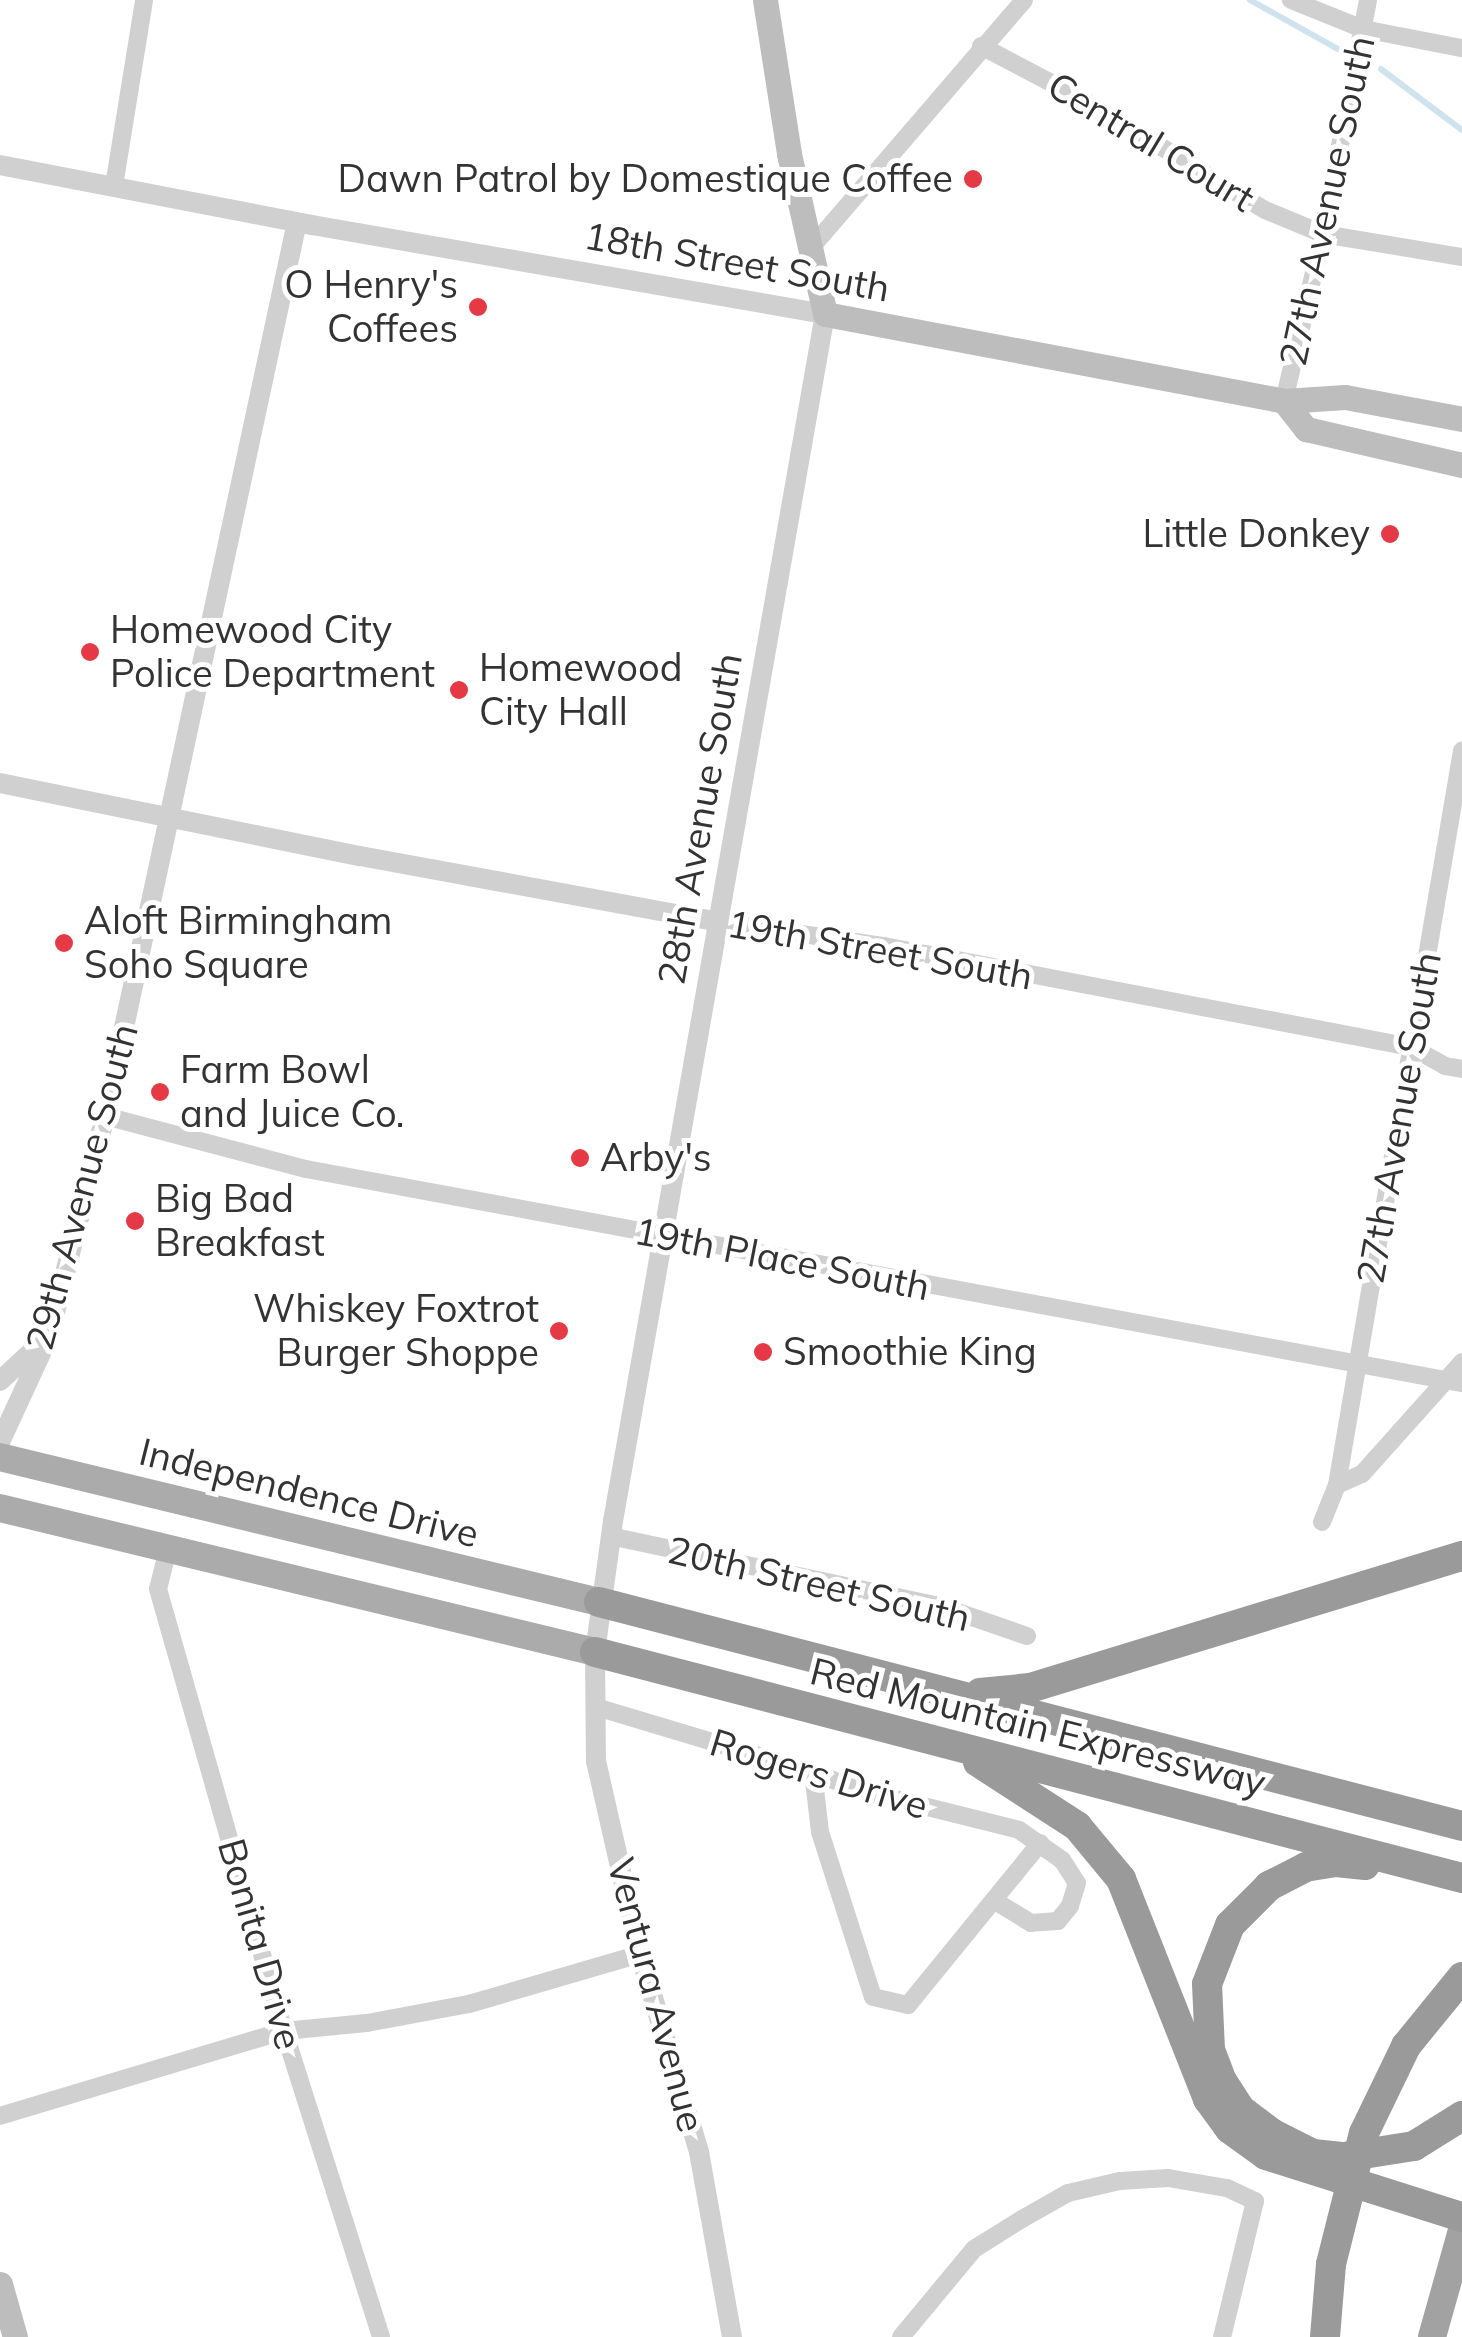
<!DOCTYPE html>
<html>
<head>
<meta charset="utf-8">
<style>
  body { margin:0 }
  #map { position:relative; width:1462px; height:2337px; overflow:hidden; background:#fff; font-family:Mulish,sans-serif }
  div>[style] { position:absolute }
  .stream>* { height:6px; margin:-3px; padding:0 3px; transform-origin:3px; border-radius:3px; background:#cfe2ee }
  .minor>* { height:18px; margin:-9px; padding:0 9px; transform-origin:9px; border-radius:9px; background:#d0d0d0 }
  .tertiary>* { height:20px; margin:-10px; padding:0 10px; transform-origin:10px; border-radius:10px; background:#d0d0d0 }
  .secondary>* { height:25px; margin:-12.5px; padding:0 12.5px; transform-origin:12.5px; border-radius:12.5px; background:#bdbdbd }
  .primary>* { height:28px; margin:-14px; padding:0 14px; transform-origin:14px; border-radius:14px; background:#ababab }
  .trunk>* { height:28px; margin:-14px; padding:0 14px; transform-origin:14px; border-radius:14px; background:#a2a2a2 }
  .motorway>* { height:30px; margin:-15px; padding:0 15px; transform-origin:15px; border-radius:15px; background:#9a9a9a }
  .motorway-bridge>* { height:30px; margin:-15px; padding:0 15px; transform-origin:15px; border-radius:15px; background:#9a9a9a }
  .dots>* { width:28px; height:28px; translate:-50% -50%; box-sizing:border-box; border:5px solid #fff; border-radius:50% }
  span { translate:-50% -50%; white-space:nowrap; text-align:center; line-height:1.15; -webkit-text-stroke:10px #fff; paint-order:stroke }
  .street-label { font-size:38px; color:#333 }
  .poi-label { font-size:38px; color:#333 }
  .right { translate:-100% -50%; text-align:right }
  .left { translate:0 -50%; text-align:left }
</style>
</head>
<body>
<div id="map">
  <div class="stream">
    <i style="left:1250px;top:0;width:107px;rotate:29.2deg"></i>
    <i style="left:1381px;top:69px;width:101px;rotate:37deg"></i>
  </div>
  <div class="minor">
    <i style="left:1291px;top:0;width:78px;rotate:21.9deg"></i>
    <i style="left:1363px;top:29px;width:101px;rotate:10.9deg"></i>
    <i style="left:981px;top:46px;width:116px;rotate:27.7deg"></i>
    <i style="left:1084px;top:100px;width:212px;rotate:31.3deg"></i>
    <i style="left:1265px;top:210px;width:63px;rotate:22.5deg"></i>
    <i style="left:1323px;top:234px;width:141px;rotate:9.4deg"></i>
    <i style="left:114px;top:186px;width:188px;rotate:-80.8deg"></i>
    <i style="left:810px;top:249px;width:328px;rotate:-49.3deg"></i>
    <i style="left:1284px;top:401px;width:171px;rotate:-76.9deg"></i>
    <i style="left:1323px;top:234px;width:238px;rotate:-79.1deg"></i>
    <i style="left:721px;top:922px;width:165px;rotate:8.4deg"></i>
    <i style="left:884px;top:946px;width:537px;rotate:10.85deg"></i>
    <i style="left:1411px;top:1047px;width:39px;rotate:29deg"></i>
    <i style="left:1445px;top:1066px;width:17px;rotate:10deg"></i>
    <i style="left:105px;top:1116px;width:208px;rotate:14.8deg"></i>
    <i style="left:306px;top:1169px;width:1176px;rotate:10.49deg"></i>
    <i style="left:1337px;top:1485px;width:745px;rotate:-80.34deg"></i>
    <i style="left:1322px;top:1522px;width:40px;rotate:-68deg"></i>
    <i style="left:1337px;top:1485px;width:27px;rotate:-24deg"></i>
    <i style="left:1362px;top:1474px;width:150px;rotate:-48.2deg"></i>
    <i style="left:610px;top:1536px;width:337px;rotate:12deg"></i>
    <i style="left:940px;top:1606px;width:92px;rotate:19deg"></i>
    <i style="left:168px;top:1549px;width:41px;rotate:104deg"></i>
    <i style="left:158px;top:1589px;width:460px;rotate:74.1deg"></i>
    <i style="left:284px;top:2031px;width:321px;rotate:72.4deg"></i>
    <i style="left:596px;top:1707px;width:227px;rotate:16.7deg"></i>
    <i style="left:813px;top:1772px;width:45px;rotate:22deg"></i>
    <i style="left:855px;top:1789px;width:169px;rotate:14deg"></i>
    <i style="left:1019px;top:1830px;width:52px;rotate:34.9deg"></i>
    <i style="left:1062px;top:1860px;width:27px;rotate:57deg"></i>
    <i style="left:1077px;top:1883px;width:24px;rotate:107deg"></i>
    <i style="left:1070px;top:1906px;width:19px;rotate:129deg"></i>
    <i style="left:1058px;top:1921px;width:27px;rotate:176deg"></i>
    <i style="left:1031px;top:1923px;width:42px;rotate:-148.6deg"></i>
    <i style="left:813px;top:1772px;width:60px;rotate:83.3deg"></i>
    <i style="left:820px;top:1832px;width:173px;rotate:72.2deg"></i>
    <i style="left:873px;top:1997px;width:36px;rotate:13deg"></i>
    <i style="left:908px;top:2005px;width:209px;rotate:-50.8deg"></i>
    <i style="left:0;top:2116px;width:296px;rotate:-16.7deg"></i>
    <i style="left:284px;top:2031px;width:83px;rotate:-5.5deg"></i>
    <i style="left:367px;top:2023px;width:104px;rotate:-10.6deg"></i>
    <i style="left:469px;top:2004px;width:178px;rotate:-16.3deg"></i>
    <i style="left:901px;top:2337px;width:114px;rotate:-50.3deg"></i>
    <i style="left:974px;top:2249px;width:57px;rotate:-32deg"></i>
    <i style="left:1022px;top:2219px;width:53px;rotate:-29.5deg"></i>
    <i style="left:1068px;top:2193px;width:53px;rotate:-13deg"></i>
    <i style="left:1120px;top:2181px;width:48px;rotate:-3.6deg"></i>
    <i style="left:1168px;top:2178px;width:60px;rotate:9.6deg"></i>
    <i style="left:1227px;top:2188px;width:31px;rotate:25deg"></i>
    <i style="left:1255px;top:2201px;width:140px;rotate:103.6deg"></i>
  </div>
  <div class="tertiary">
    <i style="left:0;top:165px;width:318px;rotate:10.9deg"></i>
    <i style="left:312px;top:225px;width:521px;rotate:9.84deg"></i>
    <i style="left:825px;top:314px;width:1225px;rotate:99.96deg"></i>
    <i style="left:613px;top:1521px;width:132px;rotate:97.8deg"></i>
    <i style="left:595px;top:1652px;width:109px;rotate:89.5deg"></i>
    <i style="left:596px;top:1761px;width:198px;rotate:77.2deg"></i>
    <i style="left:640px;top:1954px;width:207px;rotate:73.4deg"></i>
    <i style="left:699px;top:2152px;width:188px;rotate:79.9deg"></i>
    <i style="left:0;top:783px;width:367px;rotate:11.5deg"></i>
    <i style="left:360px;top:856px;width:367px;rotate:10.4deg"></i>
    <i style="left:0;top:1381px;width:54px;rotate:-42.8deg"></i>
    <i style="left:0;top:1442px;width:117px;rotate:-65.2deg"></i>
    <i style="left:49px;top:1336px;width:227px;rotate:-75.7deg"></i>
    <i style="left:105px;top:1116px;width:914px;rotate:-77.88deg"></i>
  </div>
  <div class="secondary">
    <i style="left:765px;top:0;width:156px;rotate:81.1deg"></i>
    <i style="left:789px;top:154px;width:164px;rotate:77.3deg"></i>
    <i style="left:825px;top:314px;width:467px;rotate:10.7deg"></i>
    <i style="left:1284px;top:401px;width:61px;rotate:-3.8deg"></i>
    <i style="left:1345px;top:397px;width:119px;rotate:10.6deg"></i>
    <i style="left:1284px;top:401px;width:36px;rotate:52deg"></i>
    <i style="left:1306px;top:429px;width:160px;rotate:13deg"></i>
    <i style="left:0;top:2284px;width:55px;rotate:74.2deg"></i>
  </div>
  <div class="primary">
    <i style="left:0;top:1457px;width:616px;rotate:13.61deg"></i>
    <i style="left:0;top:1508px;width:612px;rotate:13.6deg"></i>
  </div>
  <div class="trunk">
    <i style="left:1432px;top:2337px;width:111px;rotate:-74.3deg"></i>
  </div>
  <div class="motorway">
    <i style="left:599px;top:1602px;width:892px;rotate:14.55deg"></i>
    <i style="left:595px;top:1652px;width:896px;rotate:14.61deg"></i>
    <i style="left:980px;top:1693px;width:50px;rotate:-5.7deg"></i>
    <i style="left:1030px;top:1688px;width:452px;rotate:-17deg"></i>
    <i style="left:978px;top:1762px;width:118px;rotate:32.9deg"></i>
    <i style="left:1077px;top:1826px;width:69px;rotate:50.3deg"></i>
    <i style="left:1121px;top:1879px;width:237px;rotate:68.4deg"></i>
    <i style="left:1208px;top:2099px;width:37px;rotate:54deg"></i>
    <i style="left:1230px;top:2129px;width:44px;rotate:35.8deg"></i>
    <i style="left:1266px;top:2155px;width:206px;rotate:17.6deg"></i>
    <i style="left:1365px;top:1865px;width:29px;rotate:-174deg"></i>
    <i style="left:1336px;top:1862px;width:30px;rotate:171deg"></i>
    <i style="left:1306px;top:1867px;width:42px;rotate:152.8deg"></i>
    <i style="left:1269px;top:1886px;width:55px;rotate:135deg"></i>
    <i style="left:1230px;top:1925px;width:63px;rotate:111.3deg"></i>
    <i style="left:1207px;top:1984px;width:66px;rotate:87.4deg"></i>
    <i style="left:1210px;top:2050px;width:33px;rotate:69deg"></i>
    <i style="left:1222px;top:2081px;width:35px;rotate:57deg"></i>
    <i style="left:1241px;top:2110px;width:40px;rotate:37deg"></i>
    <i style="left:1273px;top:2134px;width:45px;rotate:26.6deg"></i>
    <i style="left:1313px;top:2154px;width:31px;rotate:6deg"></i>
    <i style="left:1344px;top:2157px;width:71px;rotate:-8.9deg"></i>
    <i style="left:1414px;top:2146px;width:57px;rotate:-32deg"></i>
    <i style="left:1325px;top:2337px;width:73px;rotate:-85.3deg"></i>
  </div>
  <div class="motorway-bridge">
    <i style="left:1331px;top:2264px;width:135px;rotate:-75.9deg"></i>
    <i style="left:1364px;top:2133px;width:97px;rotate:-64.2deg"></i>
    <i style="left:1406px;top:2046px;width:89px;rotate:-50.9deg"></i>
  </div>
  <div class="dots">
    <i style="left:973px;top:179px;background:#e63946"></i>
    <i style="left:478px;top:307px;background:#e63946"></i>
    <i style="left:1390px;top:534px;background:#e63946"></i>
    <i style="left:90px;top:652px;background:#e63946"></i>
    <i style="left:459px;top:690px;background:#e63946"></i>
    <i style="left:64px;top:943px;background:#e63946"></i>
    <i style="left:160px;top:1092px;background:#e63946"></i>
    <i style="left:580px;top:1158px;background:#e63946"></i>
    <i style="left:135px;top:1221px;background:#e63946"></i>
    <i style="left:559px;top:1331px;background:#e63946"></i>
    <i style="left:763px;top:1352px;background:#e63946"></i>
  </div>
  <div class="street-label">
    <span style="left:1151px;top:142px;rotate:31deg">Central Court</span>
    <span style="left:1327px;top:201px;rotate:-78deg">27th Avenue South</span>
    <span style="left:737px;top:262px;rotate:10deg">18th Street South</span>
    <span style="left:700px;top:819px;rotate:-80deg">28th Avenue South</span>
    <span style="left:880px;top:950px;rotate:10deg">19th Street South</span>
    <span style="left:1399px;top:1118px;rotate:-80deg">27th Avenue South</span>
    <span style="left:82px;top:1187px;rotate:-75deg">29th Avenue South</span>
    <span style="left:782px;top:1259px;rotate:11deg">19th Place South</span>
    <span style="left:309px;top:1493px;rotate:14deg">Independence Drive</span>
    <span style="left:819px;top:1584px;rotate:13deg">20th Street South</span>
    <span style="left:1038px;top:1727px;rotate:14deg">Red Mountain Expressway</span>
    <span style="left:819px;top:1774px;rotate:17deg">Rogers Drive</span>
    <span style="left:260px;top:1944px;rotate:74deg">Bonita Drive</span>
    <span style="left:656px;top:1995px;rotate:75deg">Ventura Avenue</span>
  </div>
  <div class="poi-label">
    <span class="right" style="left:953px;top:179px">Dawn Patrol by Domestique Coffee</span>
    <span class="right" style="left:458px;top:307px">O Henry's<br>Coffees</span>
    <span class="right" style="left:1370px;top:534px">Little Donkey</span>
    <span class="left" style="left:110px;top:652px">Homewood City<br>Police Department</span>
    <span class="left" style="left:479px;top:690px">Homewood<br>City Hall</span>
    <span class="left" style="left:84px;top:943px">Aloft Birmingham<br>Soho Square</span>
    <span class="left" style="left:180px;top:1092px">Farm Bowl<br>and Juice Co.</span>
    <span class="left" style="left:600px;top:1158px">Arby's</span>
    <span class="left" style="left:155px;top:1221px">Big Bad<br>Breakfast</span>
    <span class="right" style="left:539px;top:1331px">Whiskey Foxtrot<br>Burger Shoppe</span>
    <span class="left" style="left:783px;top:1352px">Smoothie King</span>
  </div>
</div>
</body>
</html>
